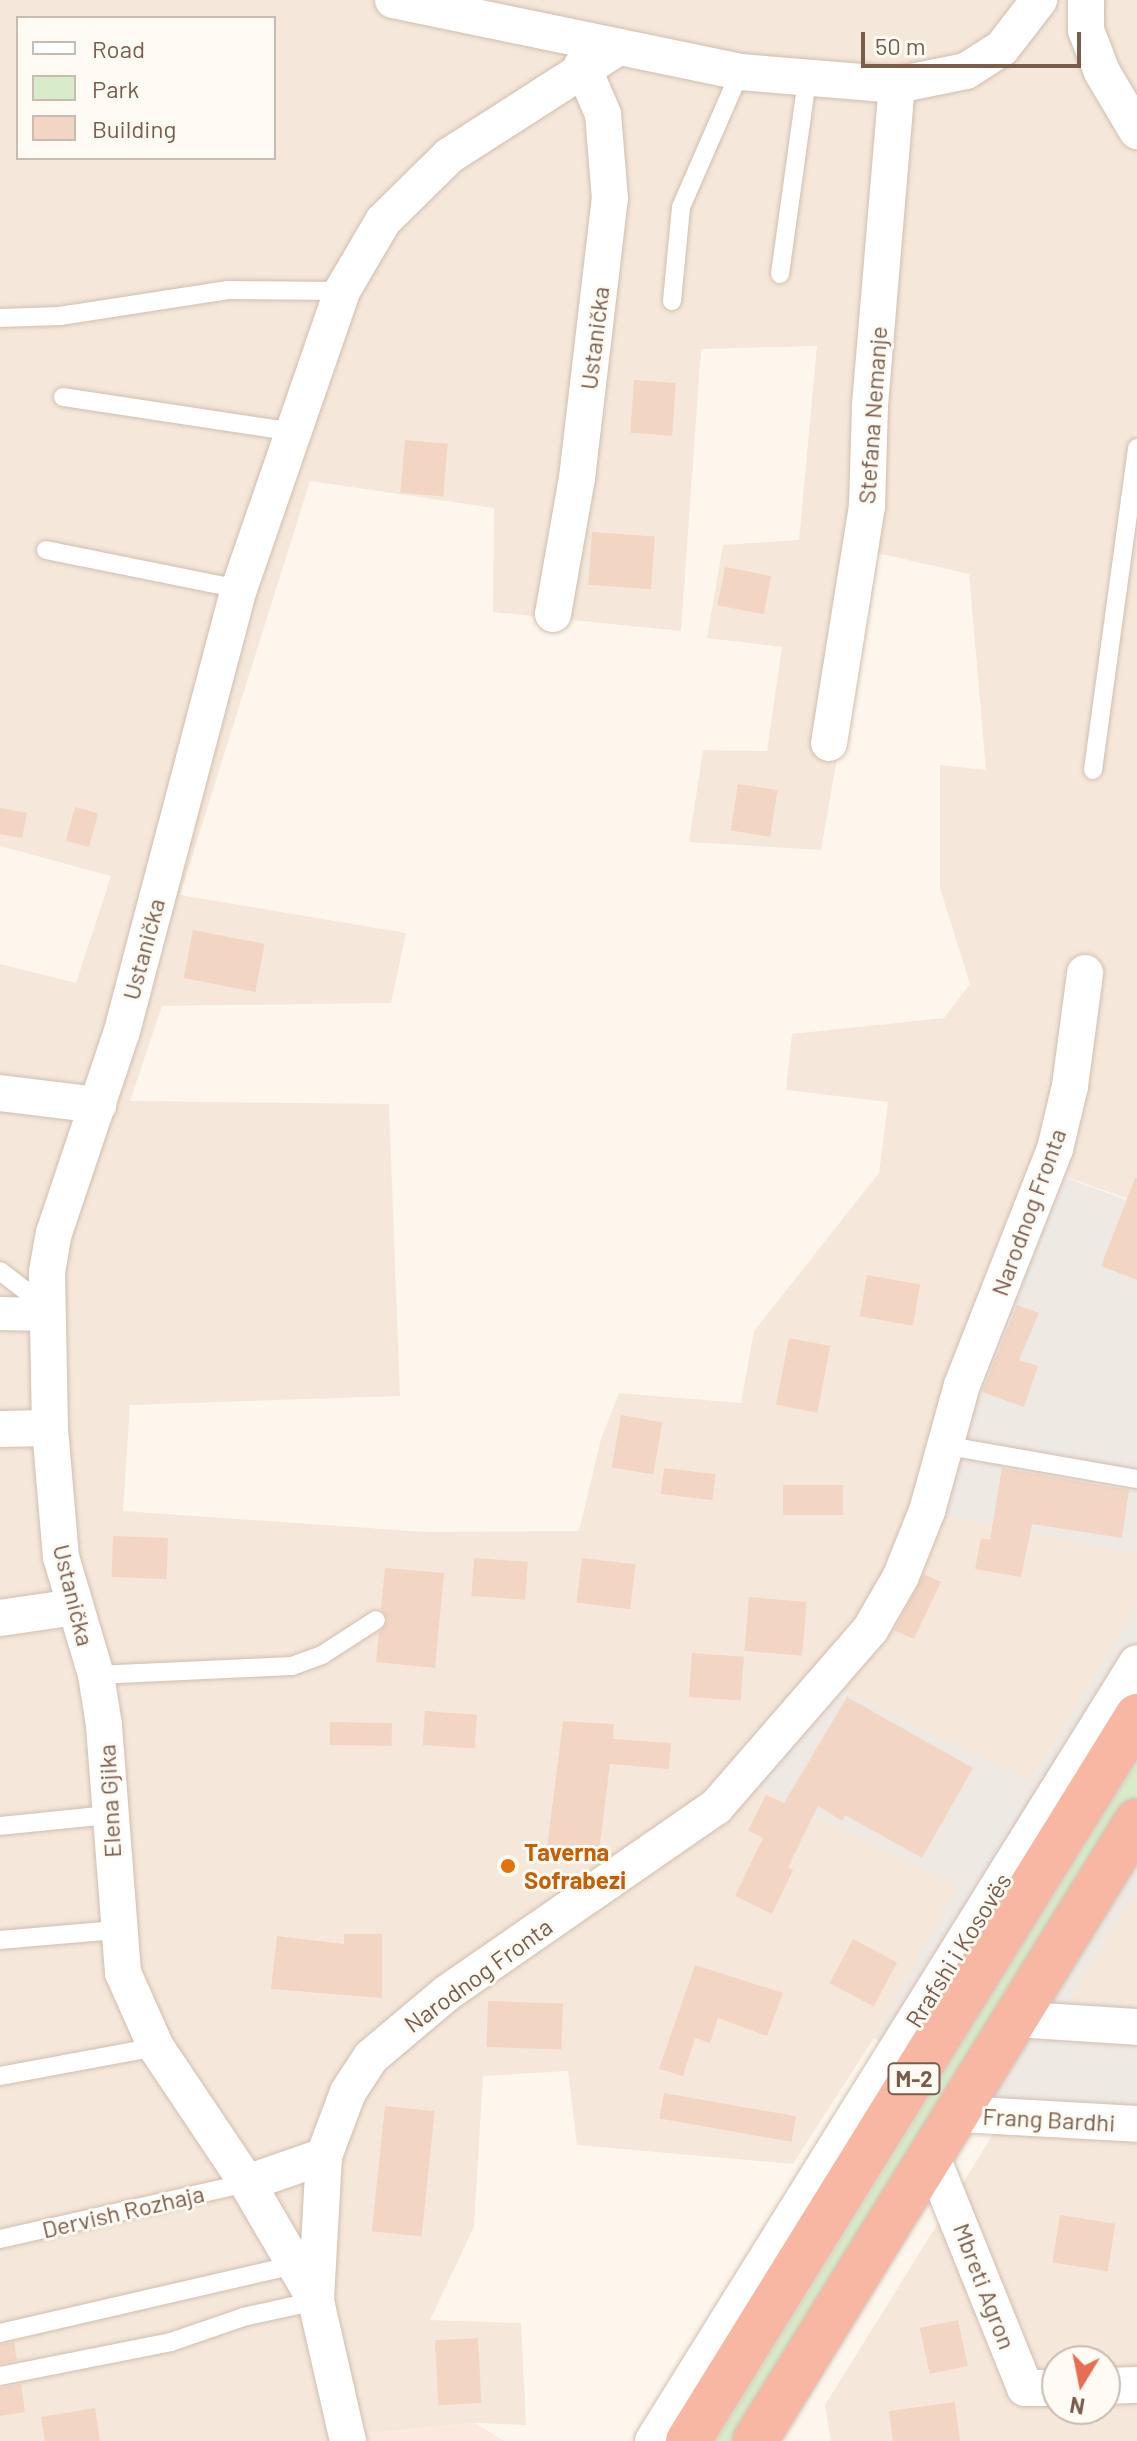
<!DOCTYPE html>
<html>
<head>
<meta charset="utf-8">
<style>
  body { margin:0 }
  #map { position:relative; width:1137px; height:2441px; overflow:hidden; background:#fdf6ec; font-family:Barlow,sans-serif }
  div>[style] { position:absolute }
  .residential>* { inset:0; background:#f5e8da }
  .commercial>* { inset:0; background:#fde8e0 }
  .industrial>* { inset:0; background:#efe9e4 }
  .green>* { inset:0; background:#d8ecc9 }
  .building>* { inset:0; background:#f3d5c3; transform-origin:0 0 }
  .roads { filter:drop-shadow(0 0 2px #d1beb0) drop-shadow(0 0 2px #d1beb0) }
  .lane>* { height:18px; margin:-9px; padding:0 9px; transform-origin:9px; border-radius:9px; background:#fff }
  .street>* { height:36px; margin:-18px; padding:0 18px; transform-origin:18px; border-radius:18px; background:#fff }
  .highway>* { height:44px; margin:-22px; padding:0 22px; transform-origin:22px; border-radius:22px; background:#f7b7a3 }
  .dots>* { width:22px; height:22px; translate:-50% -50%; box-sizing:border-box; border:4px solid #fffaf3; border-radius:50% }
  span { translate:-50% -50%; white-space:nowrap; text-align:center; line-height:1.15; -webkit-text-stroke:6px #fffaf3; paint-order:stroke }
  .shield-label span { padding:2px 6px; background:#fffaf3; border:2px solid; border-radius:6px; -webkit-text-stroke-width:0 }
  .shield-label { font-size:22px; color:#7a5c4d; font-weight:700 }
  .street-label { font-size:24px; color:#7a5c4d }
  .food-label { font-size:24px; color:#c56008; font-weight:700 }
  .left { translate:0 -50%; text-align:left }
  .legend { position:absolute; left:16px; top:16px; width:260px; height:144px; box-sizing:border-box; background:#fffaf3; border:2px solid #cabbb1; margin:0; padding:10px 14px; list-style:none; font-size:24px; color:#7a5c4d }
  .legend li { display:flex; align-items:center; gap:16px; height:40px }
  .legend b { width:40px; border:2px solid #cabbb1 }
  .north { position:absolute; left:1041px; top:2345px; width:80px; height:80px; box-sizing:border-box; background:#fffaf3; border:2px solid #cabbb1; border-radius:50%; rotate:190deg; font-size:22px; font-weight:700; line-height:32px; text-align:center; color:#7a5c4d }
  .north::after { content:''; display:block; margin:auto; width:28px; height:36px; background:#e76f51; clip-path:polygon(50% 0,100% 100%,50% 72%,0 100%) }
  .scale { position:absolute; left:861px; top:32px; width:220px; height:36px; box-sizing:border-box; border:4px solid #7a5c4d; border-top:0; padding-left:10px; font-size:24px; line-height:28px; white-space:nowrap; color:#7a5c4d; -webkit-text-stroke:6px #fffaf3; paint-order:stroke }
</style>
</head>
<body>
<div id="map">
  <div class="residential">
    <i style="clip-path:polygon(evenodd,0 0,1137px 0,1137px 1202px,1049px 1171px,928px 1511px,1137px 1555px,1137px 1605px,1031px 1781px,842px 1690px,757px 1787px,958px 1887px,874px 2038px,793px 2164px,577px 2145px,568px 2071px,483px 2076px,474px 2227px,430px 2320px,521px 2323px,526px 2425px,475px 2423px,365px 2434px,366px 2441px,0 2441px,0 964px,76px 983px,111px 876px,0 846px,0 0,18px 18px,274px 18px,274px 158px,18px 158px,18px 18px,0 0,817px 346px,799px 540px,723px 545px,707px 638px,782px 647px,767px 751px,703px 750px,689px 842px,821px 850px,873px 552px,969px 574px,986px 770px,940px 765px,940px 888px,970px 984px,944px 1018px,792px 1034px,786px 1090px,888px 1102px,879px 1173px,754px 1331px,741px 1403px,619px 1393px,601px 1439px,579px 1531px,426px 1532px,123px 1511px,130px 1405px,400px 1396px,389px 1104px,130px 1101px,162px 1006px,391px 1003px,406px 933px,180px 895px,310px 481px,494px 508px,493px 612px,681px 631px,701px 349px,817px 346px)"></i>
    <i style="clip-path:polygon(1137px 1892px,1137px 2007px,1067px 2002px)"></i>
    <i style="clip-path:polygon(evenodd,1007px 2112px,1137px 2117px,1137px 2441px,831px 2441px,825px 2405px,1007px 2112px,1057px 2361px,1105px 2361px,1105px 2409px,1057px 2409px,1057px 2361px)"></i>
  </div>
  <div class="commercial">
    <i style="clip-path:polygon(475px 2423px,504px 2441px,366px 2441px,365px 2434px)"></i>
  </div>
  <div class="industrial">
    <i style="clip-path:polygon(1048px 1171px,1137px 1204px,1137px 1555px,927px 1511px)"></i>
    <i style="clip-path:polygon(1137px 1605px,1137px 1892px,1068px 2001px,1137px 2007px,1137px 2117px,1007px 2112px,874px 2038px,957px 1887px,757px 1787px,842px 1690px,1031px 1781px)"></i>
  </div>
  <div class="green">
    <i style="clip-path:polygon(1137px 1762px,1137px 1795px,950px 2100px,735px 2441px,716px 2441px)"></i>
  </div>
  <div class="building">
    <i style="left:634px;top:380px;width:42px;height:53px;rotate:4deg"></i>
    <i style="left:405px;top:440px;width:43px;height:53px;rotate:5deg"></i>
    <i style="left:592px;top:532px;width:63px;height:53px;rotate:4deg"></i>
    <i style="left:725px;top:567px;width:47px;height:39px;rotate:11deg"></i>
    <i style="left:738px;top:784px;width:40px;height:47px;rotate:9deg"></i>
    <i style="left:75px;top:807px;width:24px;height:35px;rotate:15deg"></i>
    <i style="clip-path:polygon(0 808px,27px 813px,22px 838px,0 834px)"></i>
    <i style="left:193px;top:930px;width:73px;height:49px;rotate:11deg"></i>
    <i style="clip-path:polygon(1135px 1178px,1137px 1178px,1137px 1280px,1101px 1266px)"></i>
    <i style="left:867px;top:1275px;width:54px;height:42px;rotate:10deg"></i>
    <i style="clip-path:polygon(1017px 1305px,1039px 1313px,1019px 1360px,1038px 1366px,1024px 1407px,982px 1392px)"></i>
    <i style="left:789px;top:1338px;width:42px;height:68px;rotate:11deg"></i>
    <i style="left:621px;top:1415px;width:42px;height:53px;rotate:10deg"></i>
    <i style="left:664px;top:1468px;width:52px;height:26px;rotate:7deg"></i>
    <i style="clip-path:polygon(1002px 1468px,1129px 1490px,1122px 1538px,1032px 1524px,1021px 1577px,975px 1569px,981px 1538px,990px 1540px)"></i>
    <i style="left:843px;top:1485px;width:30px;height:60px;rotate:90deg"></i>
    <i style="left:113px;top:1536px;width:55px;height:41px;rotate:2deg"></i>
    <i style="left:474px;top:1558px;width:54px;height:38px;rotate:4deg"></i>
    <i style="left:582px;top:1558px;width:54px;height:45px;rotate:7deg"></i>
    <i style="clip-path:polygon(385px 1568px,444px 1573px,435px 1668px,376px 1662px,379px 1633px,388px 1620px,381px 1609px)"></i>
    <i style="clip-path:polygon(924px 1574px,941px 1582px,914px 1639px,894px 1630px)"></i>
    <i style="left:749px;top:1597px;width:58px;height:54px;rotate:5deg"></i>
    <i style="left:692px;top:1653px;width:52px;height:44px;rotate:4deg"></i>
    <i style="clip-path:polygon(847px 1697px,973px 1768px,922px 1858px,845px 1815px,842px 1821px,818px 1806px,788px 1867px,793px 1870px,772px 1914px,735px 1896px,763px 1838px,748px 1830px,766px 1795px,784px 1803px)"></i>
    <i style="left:425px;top:1711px;width:52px;height:34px;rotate:4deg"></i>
    <i style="clip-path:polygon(563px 1721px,614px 1724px,613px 1739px,671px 1743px,669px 1769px,610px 1764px,598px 1860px,546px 1856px)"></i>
    <i style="left:330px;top:1722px;width:62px;height:23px;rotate:1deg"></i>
    <i style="clip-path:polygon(344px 1934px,382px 1934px,382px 1998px,271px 1989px,277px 1936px,344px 1944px)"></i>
    <i style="left:853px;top:1939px;width:50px;height:50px;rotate:28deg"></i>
    <i style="clip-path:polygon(695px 1965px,783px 1993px,767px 2036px,718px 2018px,710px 2043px,695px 2038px,683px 2076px,659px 2069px)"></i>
    <i style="left:488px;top:2001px;width:75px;height:46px;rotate:2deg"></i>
    <i style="left:664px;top:2093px;width:134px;height:26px;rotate:10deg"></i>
    <i style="left:385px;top:2106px;width:50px;height:126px;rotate:6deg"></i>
    <i style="left:1060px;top:2215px;width:56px;height:48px;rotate:9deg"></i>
    <i style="left:958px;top:2320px;width:47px;height:39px;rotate:78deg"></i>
    <i style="left:478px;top:2338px;width:65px;height:43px;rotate:87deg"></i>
    <i style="clip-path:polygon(14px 2342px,17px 2360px,0 2364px,0 2345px)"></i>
    <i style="clip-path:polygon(21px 2384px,25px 2412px,0 2416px,0 2388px)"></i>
    <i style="clip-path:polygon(955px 2402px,960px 2441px,893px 2441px,889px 2411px)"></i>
    <i style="clip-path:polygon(95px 2408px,100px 2441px,45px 2441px,41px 2417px)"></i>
  </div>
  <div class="roads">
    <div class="lane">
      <i style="left:780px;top:274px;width:196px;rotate:-82.1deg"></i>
      <i style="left:672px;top:301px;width:94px;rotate:-84.5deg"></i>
      <i style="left:681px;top:207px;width:147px;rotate:-66.4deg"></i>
      <i style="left:0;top:318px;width:60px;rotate:-1.9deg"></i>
      <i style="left:60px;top:316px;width:170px;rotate:-8.8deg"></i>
      <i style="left:228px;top:290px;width:114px;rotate:0.5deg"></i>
      <i style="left:63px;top:397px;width:229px;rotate:8.6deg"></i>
      <i style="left:46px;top:550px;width:197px;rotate:11.4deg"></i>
      <i style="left:1093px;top:770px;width:325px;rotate:-82.2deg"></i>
      <i style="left:0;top:1271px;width:59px;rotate:37.5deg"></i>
      <i style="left:47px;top:1307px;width:47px;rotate:-178.8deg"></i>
      <i style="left:0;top:1321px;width:47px;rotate:1.2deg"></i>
      <i style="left:948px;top:1446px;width:192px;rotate:9.9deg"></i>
      <i style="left:96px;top:1675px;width:196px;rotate:-2.6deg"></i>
      <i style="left:292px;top:1666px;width:32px;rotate:-20deg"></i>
      <i style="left:322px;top:1655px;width:64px;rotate:-32.9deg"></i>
      <i style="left:0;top:1826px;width:110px;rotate:-5.8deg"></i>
      <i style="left:0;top:1940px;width:116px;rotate:-4.9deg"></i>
      <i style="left:0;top:2076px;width:159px;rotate:-10.5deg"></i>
      <i style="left:0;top:2239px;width:253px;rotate:-12.8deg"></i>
      <i style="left:0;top:2333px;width:302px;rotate:-13deg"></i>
      <i style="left:0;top:2376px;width:174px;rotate:-11.2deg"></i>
      <i style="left:171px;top:2342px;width:76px;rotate:-19.1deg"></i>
      <i style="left:243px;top:2317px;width:75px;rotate:-12.4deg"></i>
    </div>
    <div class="street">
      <i style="left:393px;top:0;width:354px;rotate:11.7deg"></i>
      <i style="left:740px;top:72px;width:158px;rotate:4.7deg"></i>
      <i style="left:897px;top:85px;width:70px;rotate:-11.5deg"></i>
      <i style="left:966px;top:71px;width:43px;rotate:-32.6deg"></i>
      <i style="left:1002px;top:48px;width:61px;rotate:-52.4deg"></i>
      <i style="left:1086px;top:0;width:30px;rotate:90deg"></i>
      <i style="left:1086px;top:30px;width:45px;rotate:69.1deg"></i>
      <i style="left:1102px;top:72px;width:69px;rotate:59.3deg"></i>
      <i style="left:553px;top:614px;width:138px;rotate:-80deg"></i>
      <i style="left:577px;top:478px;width:281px;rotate:-83.3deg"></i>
      <i style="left:610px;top:199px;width:85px;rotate:-94.7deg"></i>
      <i style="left:603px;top:114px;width:53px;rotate:-113.2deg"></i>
      <i style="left:829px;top:743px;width:239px;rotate:-80.9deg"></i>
      <i style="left:867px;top:507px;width:102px;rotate:-88.3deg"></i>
      <i style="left:870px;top:405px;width:321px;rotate:-85.2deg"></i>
      <i style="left:0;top:1093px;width:99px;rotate:7deg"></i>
      <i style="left:0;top:1429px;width:50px;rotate:-1.1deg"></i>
      <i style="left:0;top:1618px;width:76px;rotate:-8.3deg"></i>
      <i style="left:1014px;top:2019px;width:123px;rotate:3.7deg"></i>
      <i style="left:960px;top:2114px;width:177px;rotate:3.2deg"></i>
      <i style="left:931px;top:2155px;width:251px;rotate:68deg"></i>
      <i style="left:1025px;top:2388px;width:32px"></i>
      <i style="left:247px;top:2183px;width:82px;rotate:-19.3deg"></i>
      <i style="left:316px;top:2299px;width:143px;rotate:-86.8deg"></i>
      <i style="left:324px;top:2156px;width:68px;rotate:-69.4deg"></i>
      <i style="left:348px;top:2092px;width:42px;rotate:-56.7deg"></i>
      <i style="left:371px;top:2057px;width:99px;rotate:-40.1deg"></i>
      <i style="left:447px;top:1993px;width:327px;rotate:-34.7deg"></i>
      <i style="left:716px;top:1807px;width:235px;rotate:-49deg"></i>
      <i style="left:870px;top:1630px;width:62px;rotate:-60.1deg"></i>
      <i style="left:901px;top:1576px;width:70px;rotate:-68.2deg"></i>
      <i style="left:927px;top:1511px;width:131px;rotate:-74.5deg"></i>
      <i style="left:962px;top:1385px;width:254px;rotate:-68.5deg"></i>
      <i style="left:1055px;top:1149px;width:65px;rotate:-76.6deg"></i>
      <i style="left:1070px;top:1086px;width:114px;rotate:-82.4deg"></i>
      <i style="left:1105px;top:2386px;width:32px;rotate:-2deg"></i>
      <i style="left:348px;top:2441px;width:144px;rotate:-102.9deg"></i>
      <i style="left:316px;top:2301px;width:137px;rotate:-120.3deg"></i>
      <i style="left:247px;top:2183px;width:164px;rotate:-123.8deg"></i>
      <i style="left:156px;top:2047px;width:81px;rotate:-114deg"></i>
      <i style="left:123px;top:1973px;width:249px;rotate:-94.4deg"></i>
      <i style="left:104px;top:1725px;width:51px;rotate:-99.1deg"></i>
      <i style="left:96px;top:1675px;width:123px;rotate:-106.5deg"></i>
      <i style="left:61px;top:1557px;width:129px;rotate:-94.9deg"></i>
      <i style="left:50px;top:1428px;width:156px;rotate:-91.1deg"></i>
      <i style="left:47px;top:1272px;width:40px;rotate:-80deg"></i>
      <i style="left:54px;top:1233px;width:213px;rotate:-71.4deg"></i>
      <i style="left:122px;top:1031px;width:457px;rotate:-75.2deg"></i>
      <i style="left:239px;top:589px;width:315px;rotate:-70.9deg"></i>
      <i style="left:342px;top:291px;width:81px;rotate:-59.6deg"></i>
      <i style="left:383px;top:221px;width:93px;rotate:-44.6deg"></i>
      <i style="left:449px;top:156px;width:200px;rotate:-32.7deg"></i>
      <i style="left:653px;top:2441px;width:916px;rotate:-58.11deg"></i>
    </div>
    <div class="highway">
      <i style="left:688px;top:2441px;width:853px;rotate:-58.23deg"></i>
      <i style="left:755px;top:2441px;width:728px;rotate:-58.36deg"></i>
    </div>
  </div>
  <div class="dots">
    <i style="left:508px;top:1866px;background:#e8710a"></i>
  </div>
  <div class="shield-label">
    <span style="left:914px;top:2079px">M-2</span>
  </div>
  <div class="street-label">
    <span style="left:594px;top:338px;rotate:-83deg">Ustanička</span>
    <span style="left:872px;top:415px;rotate:-86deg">Stefana Nemanje</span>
    <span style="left:143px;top:949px;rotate:-75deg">Ustanička</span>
    <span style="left:1028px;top:1212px;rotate:-70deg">Narodnog Fronta</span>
    <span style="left:74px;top:1595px;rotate:76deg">Ustanička</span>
    <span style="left:109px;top:1801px;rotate:-93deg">Elena Gjika</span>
    <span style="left:958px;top:1950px;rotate:-58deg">Rrafshi i Kosovës</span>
    <span style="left:478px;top:1975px;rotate:-36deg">Narodnog Fronta</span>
    <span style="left:1049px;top:2119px;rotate:3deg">Frang Bardhi</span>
    <span style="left:123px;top:2211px;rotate:-13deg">Dervish Rozhaja</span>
    <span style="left:985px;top:2286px;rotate:69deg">Mbreti Agron</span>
  </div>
  <div class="food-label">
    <span class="left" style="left:524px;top:1866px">Taverna<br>Sofrabezi</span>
  </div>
  <ul class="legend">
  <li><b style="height:10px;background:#fff"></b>Road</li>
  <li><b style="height:22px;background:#d8ecc9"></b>Park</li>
  <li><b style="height:22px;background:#f3d5c3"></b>Building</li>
  </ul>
  <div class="north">N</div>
  <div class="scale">50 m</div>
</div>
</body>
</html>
